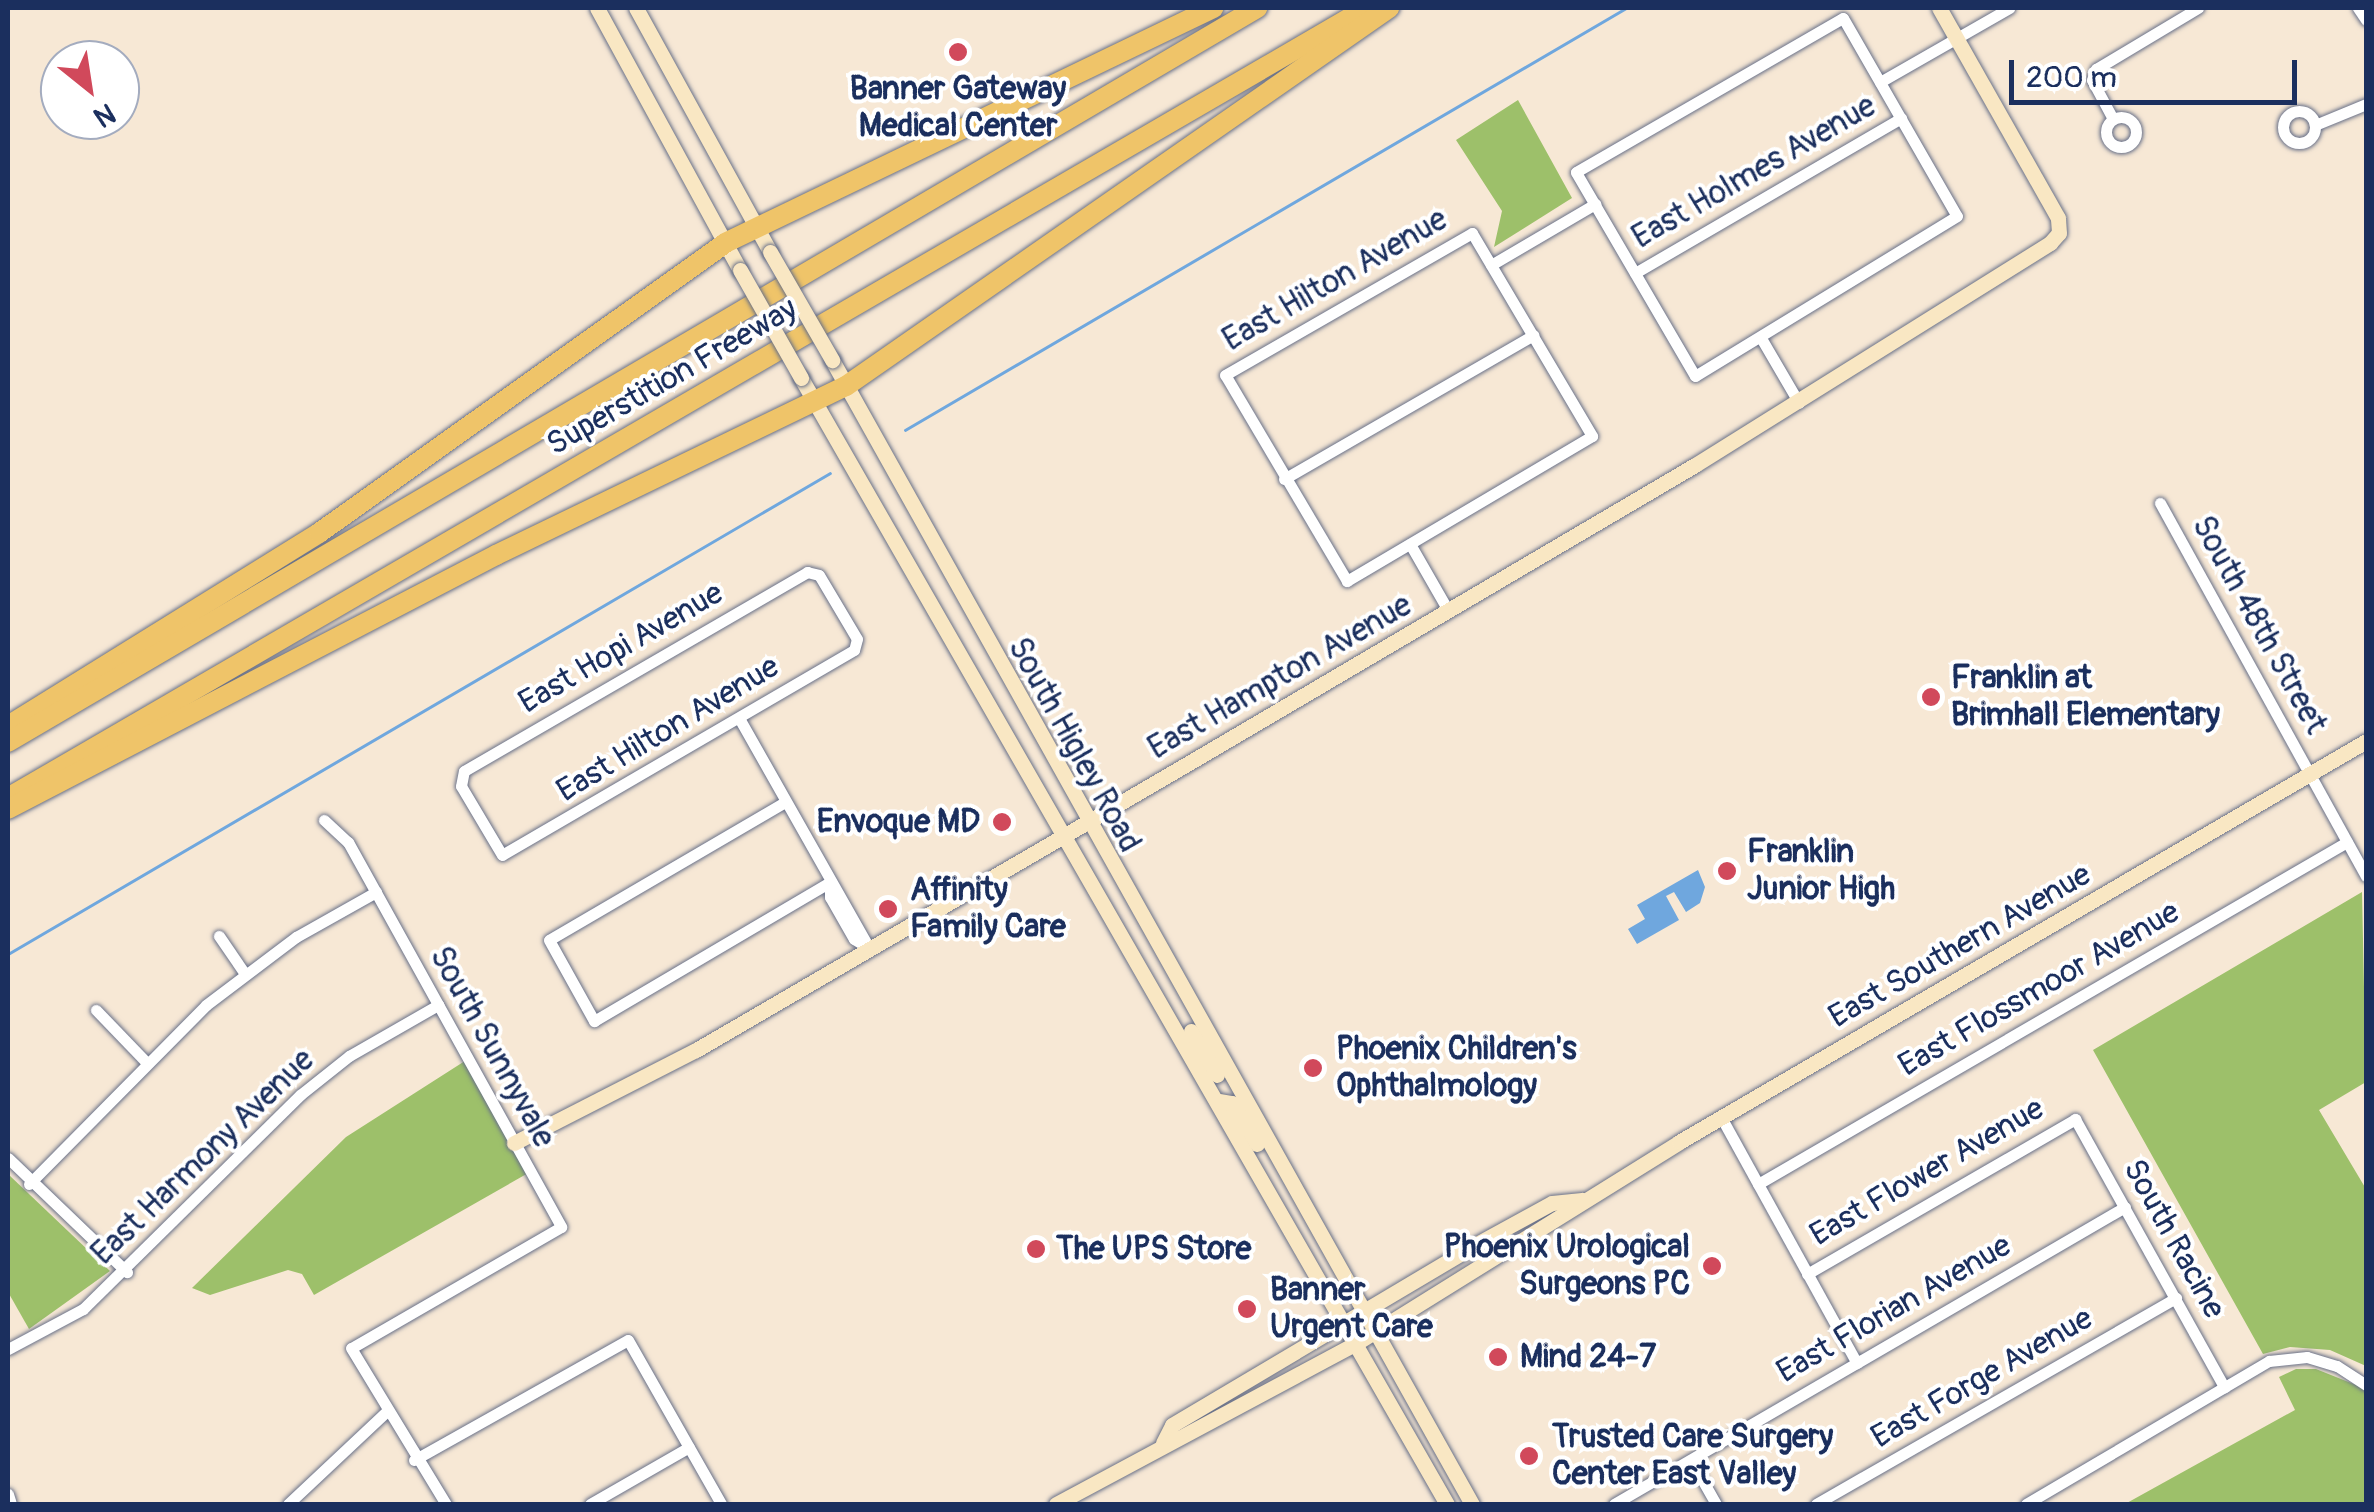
<!DOCTYPE html>
<html>
<head>
<meta charset="utf-8">
<style>
  body { margin:0 }
  #map { position:relative; width:2374px; height:1512px; overflow:hidden; background:#f7e8d5; font-family:Pangolin,sans-serif }
  div>[style] { position:absolute }
  .green>* { inset:0; background:#9dc06a }
  .water>* { inset:0; background:#6fa7de }
  .stream>* { height:2.5px; margin:-1.25px; padding:0 1.25px; transform-origin:1.25px; border-radius:1.25px; background:#6fa7de }
  .roads { filter:drop-shadow(0 0 2px #687088) drop-shadow(0 0 2px #687088) }
  .street>* { height:11px; margin:-5.5px; padding:0 5.5px; transform-origin:5.5px; border-radius:5.5px; background:#fff }
  .street>.ring { margin:-5.5px; padding:0; box-sizing:content-box; background:none; border:11px solid #fff; border-radius:50% }
  .secondary>* { height:15px; margin:-7.5px; padding:0 7.5px; transform-origin:7.5px; border-radius:7.5px; background:#f9e7c3 }
  .highway>* { height:20px; margin:-10px; padding:0 10px; transform-origin:10px; border-radius:10px; background:#efc469 }
  .bridges { filter:drop-shadow(0 0 2px #687088) drop-shadow(0 0 2px #687088) }
  .secondary-bridge>* { height:15px; margin:-7.5px; padding:0 7.5px; transform-origin:7.5px; border-radius:7.5px; background:#f9e7c3 }
  .dots>* { width:28px; height:28px; translate:-50% -50%; box-sizing:border-box; border:5px solid #fff; border-radius:50% }
  span { translate:-50% -50%; white-space:nowrap; text-align:center; line-height:1.15; -webkit-text-stroke:8px #fff; paint-order:stroke }
  .poi-label { font-size:32px; color:#1b2f5e; font-weight:700 }
  .left { translate:0 -50%; text-align:left }
  .right { translate:-100% -50%; text-align:right }
  .street-label { font-size:32px; color:#1b2f5e }
  .frame { position:absolute; inset:0; border:10px solid #1b2f5e; pointer-events:none }
  .north { position:absolute; left:40px; top:40px; width:100px; height:100px; box-sizing:border-box; background:#fff; border:2px solid #a4acbf; border-radius:50%; rotate:150deg; font-size:28px; font-weight:700; line-height:40px; text-align:center; color:#1b2f5e }
  .north::after { content:''; display:block; margin:auto; width:35px; height:45px; background:#d1495b; clip-path:polygon(50% 0,100% 100%,50% 72%,0 100%) }
  .scale { position:absolute; left:2009px; top:60px; width:288px; height:45px; box-sizing:border-box; border:5px solid #1b2f5e; border-top:0; padding-left:12px; font-size:30px; line-height:35px; white-space:nowrap; color:#1b2f5e; -webkit-text-stroke:8px #fff; paint-order:stroke }
</style>
</head>
<body>
<div id="map">
  <div class="green">
    <i style="clip-path:polygon(1518px 100px,1572px 198px,1494px 247px,1502px 211px,1456px 140px)"></i>
    <i style="clip-path:polygon(2362px 892px,2366px 1082px,2319px 1110px,2366px 1189px,2366px 1366px,2330px 1350px,2290px 1347px,2263px 1354px,2093px 1050px)"></i>
    <i style="clip-path:polygon(468px 1059px,530px 1172px,314px 1295px,302px 1274px,288px 1270px,210px 1295px,192px 1288px,346px 1137px)"></i>
    <i style="clip-path:polygon(8px 1174px,110px 1271px,29px 1329px,8px 1292px)"></i>
    <i style="clip-path:polygon(2296px 1369px,2316px 1369px,2366px 1389px,2366px 1504px,2125px 1504px,2295px 1410px,2279px 1377px)"></i>
  </div>
  <div class="water">
    <i style="clip-path:polygon(1698px 870px,1705px 887px,1700px 903px,1686px 912px,1674px 892px,1666px 896px,1679px 920px,1637px 944px,1628px 929px,1645px 919px,1637px 905px)"></i>
  </div>
  <div class="stream">
    <i style="left:905px;top:430px;width:835px;rotate:-30.34deg"></i>
    <i style="left:8px;top:954px;width:952px;rotate:-30.33deg"></i>
  </div>
  <div class="roads">
    <div class="street">
      <i style="left:2358px;top:8px;width:14px;rotate:56deg"></i>
      <i style="left:1843px;top:18px;width:228px;rotate:60.1deg"></i>
      <i style="left:1957px;top:216px;width:307px;rotate:148.6deg"></i>
      <i style="left:1695px;top:376px;width:236px;rotate:-120.3deg"></i>
      <i style="left:1576px;top:172px;width:308px;rotate:-30deg"></i>
      <i style="left:1880px;top:82px;width:149px;rotate:-29.8deg"></i>
      <i class="ring" style="left:2283px;top:111px;width:21px;height:21px"></i>
      <i class="ring" style="left:2106px;top:117px;width:19px;height:19px"></i>
      <i style="left:2113px;top:119px;width:44px;rotate:-118.3deg"></i>
      <i style="left:2092px;top:80px;width:12px;rotate:-70deg"></i>
      <i style="left:2096px;top:69px;width:119px;rotate:-30.9deg"></i>
      <i style="left:2315px;top:125px;width:55px;rotate:-22.4deg"></i>
      <i style="left:1472px;top:233px;width:236px;rotate:59.4deg"></i>
      <i style="left:1592px;top:436px;width:285px;rotate:149.4deg"></i>
      <i style="left:1347px;top:581px;width:239px;rotate:-120.6deg"></i>
      <i style="left:1225px;top:375px;width:285px;rotate:-29.9deg"></i>
      <i style="left:1491px;top:265px;width:121px;rotate:-30.4deg"></i>
      <i style="left:1635px;top:273px;width:308px;rotate:-30.2deg"></i>
      <i style="left:1761px;top:338px;width:75px;rotate:59.7deg"></i>
      <i style="left:1284px;top:479px;width:288px;rotate:-30deg"></i>
      <i style="left:2160px;top:503px;width:426px;rotate:61.1deg"></i>
      <i style="left:1410px;top:544px;width:76px;rotate:60.1deg"></i>
      <i style="left:807px;top:572px;width:12px;rotate:14deg"></i>
      <i style="left:819px;top:575px;width:74px;rotate:59.3deg"></i>
      <i style="left:857px;top:639px;width:11px;rotate:105deg"></i>
      <i style="left:854px;top:650px;width:407px;rotate:149.8deg"></i>
      <i style="left:502px;top:855px;width:80px;rotate:-120.7deg"></i>
      <i style="left:461px;top:786px;width:15px;rotate:-79deg"></i>
      <i style="left:464px;top:771px;width:397px;rotate:-30.1deg"></i>
      <i style="left:739px;top:718px;width:264px;rotate:60.5deg"></i>
      <i style="left:785px;top:802px;width:273px;rotate:149.7deg"></i>
      <i style="left:549px;top:940px;width:93px;rotate:60.9deg"></i>
      <i style="left:594px;top:1021px;width:274px;rotate:-30.5deg"></i>
      <i style="left:324px;top:820px;width:33px;rotate:43deg"></i>
      <i style="left:348px;top:842px;width:440px;rotate:61deg"></i>
      <i style="left:561px;top:1227px;width:242px;rotate:150deg"></i>
      <i style="left:351px;top:1348px;width:183px;rotate:58.7deg"></i>
      <i style="left:830px;top:882px;width:15px;rotate:90deg"></i>
      <i style="left:830px;top:897px;width:48px;rotate:60.3deg"></i>
      <i style="left:854px;top:939px;width:17px;rotate:31deg"></i>
      <i style="left:219px;top:936px;width:46px;rotate:55.6deg"></i>
      <i style="left:96px;top:1010px;width:74px;rotate:46.1deg"></i>
      <i style="left:1721px;top:1117px;width:281px;rotate:61.1deg"></i>
      <i style="left:8px;top:1158px;width:165px;rotate:43.8deg"></i>
      <i style="left:29px;top:1184px;width:252px;rotate:-45.3deg"></i>
      <i style="left:206px;top:1005px;width:113px;rotate:-37.1deg"></i>
      <i style="left:296px;top:937px;width:92px;rotate:-29.4deg"></i>
      <i style="left:1758px;top:1184px;width:681px;rotate:-30.14deg"></i>
      <i style="left:1807px;top:1274px;width:310px;rotate:-30deg"></i>
      <i style="left:2075px;top:1119px;width:307px;rotate:60.9deg"></i>
      <i style="left:8px;top:1349px;width:85px;rotate:-28.1deg"></i>
      <i style="left:83px;top:1309px;width:305px;rotate:-44.6deg"></i>
      <i style="left:300px;top:1095px;width:63px;rotate:-38.5deg"></i>
      <i style="left:349px;top:1056px;width:103px;rotate:-29.8deg"></i>
      <i style="left:414px;top:1460px;width:245px;rotate:-29.3deg"></i>
      <i style="left:628px;top:1340px;width:189px;rotate:60.4deg"></i>
      <i style="left:1691px;top:1460px;width:51px;rotate:60.4deg"></i>
      <i style="left:8px;top:1494px;width:10px;rotate:73deg"></i>
      <i style="left:288px;top:1504px;width:134px;rotate:-43.2deg"></i>
      <i style="left:590px;top:1504px;width:114px;rotate:-29.9deg"></i>
      <i style="left:1614px;top:1504px;width:591px;rotate:-30.17deg"></i>
      <i style="left:1816px;top:1504px;width:415px;rotate:-29.8deg"></i>
      <i style="left:2026px;top:1504px;width:282px;rotate:-30.5deg"></i>
      <i style="left:2269px;top:1361px;width:38px;rotate:-6deg"></i>
      <i style="left:2307px;top:1357px;width:31px;rotate:17deg"></i>
      <i style="left:2337px;top:1366px;width:35px;rotate:33deg"></i>
    </div>
    <div class="secondary">
      <i style="left:597px;top:8px;width:298px;rotate:61.4deg"></i>
      <i style="left:636px;top:8px;width:278px;rotate:61.2deg"></i>
      <i style="left:832px;top:360px;width:1311px;rotate:60.78deg"></i>
      <i style="left:801px;top:378px;width:1298px;rotate:60.16deg"></i>
      <i style="left:1191px;top:1031px;width:51px;rotate:59.4deg"></i>
      <i style="left:1219px;top:1101px;width:13px;rotate:9deg"></i>
      <i style="left:1232px;top:1103px;width:48px;rotate:58.6deg"></i>
      <i style="left:514px;top:1143px;width:204px;rotate:-27.1deg"></i>
      <i style="left:696px;top:1050px;width:568px;rotate:-30.22deg"></i>
      <i style="left:1187px;top:764px;width:589px;rotate:-30.48deg"></i>
      <i style="left:1695px;top:465px;width:419px;rotate:-32deg"></i>
      <i style="left:2050px;top:243px;width:13px;rotate:-48deg"></i>
      <i style="left:2059px;top:233px;width:15px;rotate:-94deg"></i>
      <i style="left:2058px;top:218px;width:241px;rotate:-119.5deg"></i>
      <i style="left:1163px;top:1443px;width:20px;rotate:-63deg"></i>
      <i style="left:1172px;top:1425px;width:350px;rotate:-30.7deg"></i>
      <i style="left:1473px;top:1246px;width:90px;rotate:-28.6deg"></i>
      <i style="left:1552px;top:1203px;width:30px;rotate:-6deg"></i>
      <i style="left:1056px;top:1504px;width:339px;rotate:-28.2deg"></i>
      <i style="left:1355px;top:1344px;width:382px;rotate:-31.9deg"></i>
      <i style="left:1679px;top:1142px;width:795px;rotate:-30.27deg"></i>
    </div>
    <div class="highway">
      <i style="left:8px;top:726px;width:366px;rotate:-31.8deg"></i>
      <i style="left:319px;top:533px;width:499px;rotate:-35.5deg"></i>
      <i style="left:725px;top:243px;width:542px;rotate:-25.71deg"></i>
      <i style="left:8px;top:742px;width:1449px;rotate:-30.44deg"></i>
      <i style="left:13px;top:795px;width:1566px;rotate:-30.17deg"></i>
      <i style="left:8px;top:809px;width:550px;rotate:-27.5deg"></i>
      <i style="left:496px;top:555px;width:389px;rotate:-25.8deg"></i>
      <i style="left:846px;top:386px;width:662px;rotate:-34.84deg"></i>
    </div>
  </div>
  <div class="bridges">
    <div class="secondary-bridge">
      <i style="left:770px;top:252px;width:125px;rotate:60.1deg"></i>
      <i style="left:740px;top:270px;width:124px;rotate:60.5deg"></i>
    </div>
  </div>
  <div class="dots">
    <i style="left:958px;top:52px;background:#d1495b"></i>
    <i style="left:1931px;top:697px;background:#d1495b"></i>
    <i style="left:1002px;top:822px;background:#d1495b"></i>
    <i style="left:1727px;top:871px;background:#d1495b"></i>
    <i style="left:888px;top:909px;background:#d1495b"></i>
    <i style="left:1313px;top:1068px;background:#d1495b"></i>
    <i style="left:1036px;top:1249px;background:#d1495b"></i>
    <i style="left:1712px;top:1266px;background:#d1495b"></i>
    <i style="left:1247px;top:1309px;background:#d1495b"></i>
    <i style="left:1498px;top:1357px;background:#d1495b"></i>
    <i style="left:1529px;top:1456px;background:#d1495b"></i>
  </div>
  <div class="poi-label">
    <span style="left:958px;top:108px">Banner Gateway<br>Medical Center</span>
    <span class="left" style="left:1951px;top:697px">Franklin at<br>Brimhall Elementary</span>
    <span class="right" style="left:980px;top:822px">Envoque MD</span>
    <span class="left" style="left:1747px;top:871px">Franklin<br>Junior High</span>
    <span class="left" style="left:910px;top:909px">Affinity<br>Family Care</span>
    <span class="left" style="left:1336px;top:1068px">Phoenix Children's<br>Ophthalmology</span>
    <span class="right" style="left:1690px;top:1266px">Phoenix Urological<br>Surgeons PC</span>
    <span class="left" style="left:1056px;top:1249px">The UPS Store</span>
    <span class="left" style="left:1270px;top:1309px">Banner<br>Urgent Care</span>
    <span class="left" style="left:1520px;top:1357px">Mind 24-7</span>
    <span class="left" style="left:1552px;top:1456px">Trusted Care Surgery<br>Center East Valley</span>
  </div>
  <div class="street-label">
    <span style="left:1754px;top:172px;rotate:-30deg">East Holmes Avenue</span>
    <span style="left:1335px;top:280px;rotate:-30deg">East Hilton Avenue</span>
    <span style="left:672px;top:377px;rotate:-30deg">Superstition Freeway</span>
    <span style="left:2259px;top:625px;rotate:61deg">South 48th Street</span>
    <span style="left:621px;top:648px;rotate:-30deg">East Hopi Avenue</span>
    <span style="left:1280px;top:677px;rotate:-30deg">East Hampton Avenue</span>
    <span style="left:668px;top:729px;rotate:-31deg">East Hilton Avenue</span>
    <span style="left:1074px;top:745px;rotate:61deg">South Higley Road</span>
    <span style="left:1960px;top:946px;rotate:-30deg">East Southern Avenue</span>
    <span style="left:2039px;top:989px;rotate:-30deg">East Flossmoor Avenue</span>
    <span style="left:492px;top:1047px;rotate:61deg">South Sunnyvale</span>
    <span style="left:203px;top:1157px;rotate:-44deg">East Harmony Avenue</span>
    <span style="left:1927px;top:1172px;rotate:-30deg">East Flower Avenue</span>
    <span style="left:2174px;top:1239px;rotate:61deg">South Racine</span>
    <span style="left:1894px;top:1309px;rotate:-30deg">East Florian Avenue</span>
    <span style="left:1982px;top:1378px;rotate:-30deg">East Forge Avenue</span>
  </div>
  <div class="frame"></div>
  <div class="north">N</div>
  <div class="scale">200 m</div>
</div>
</body>
</html>
